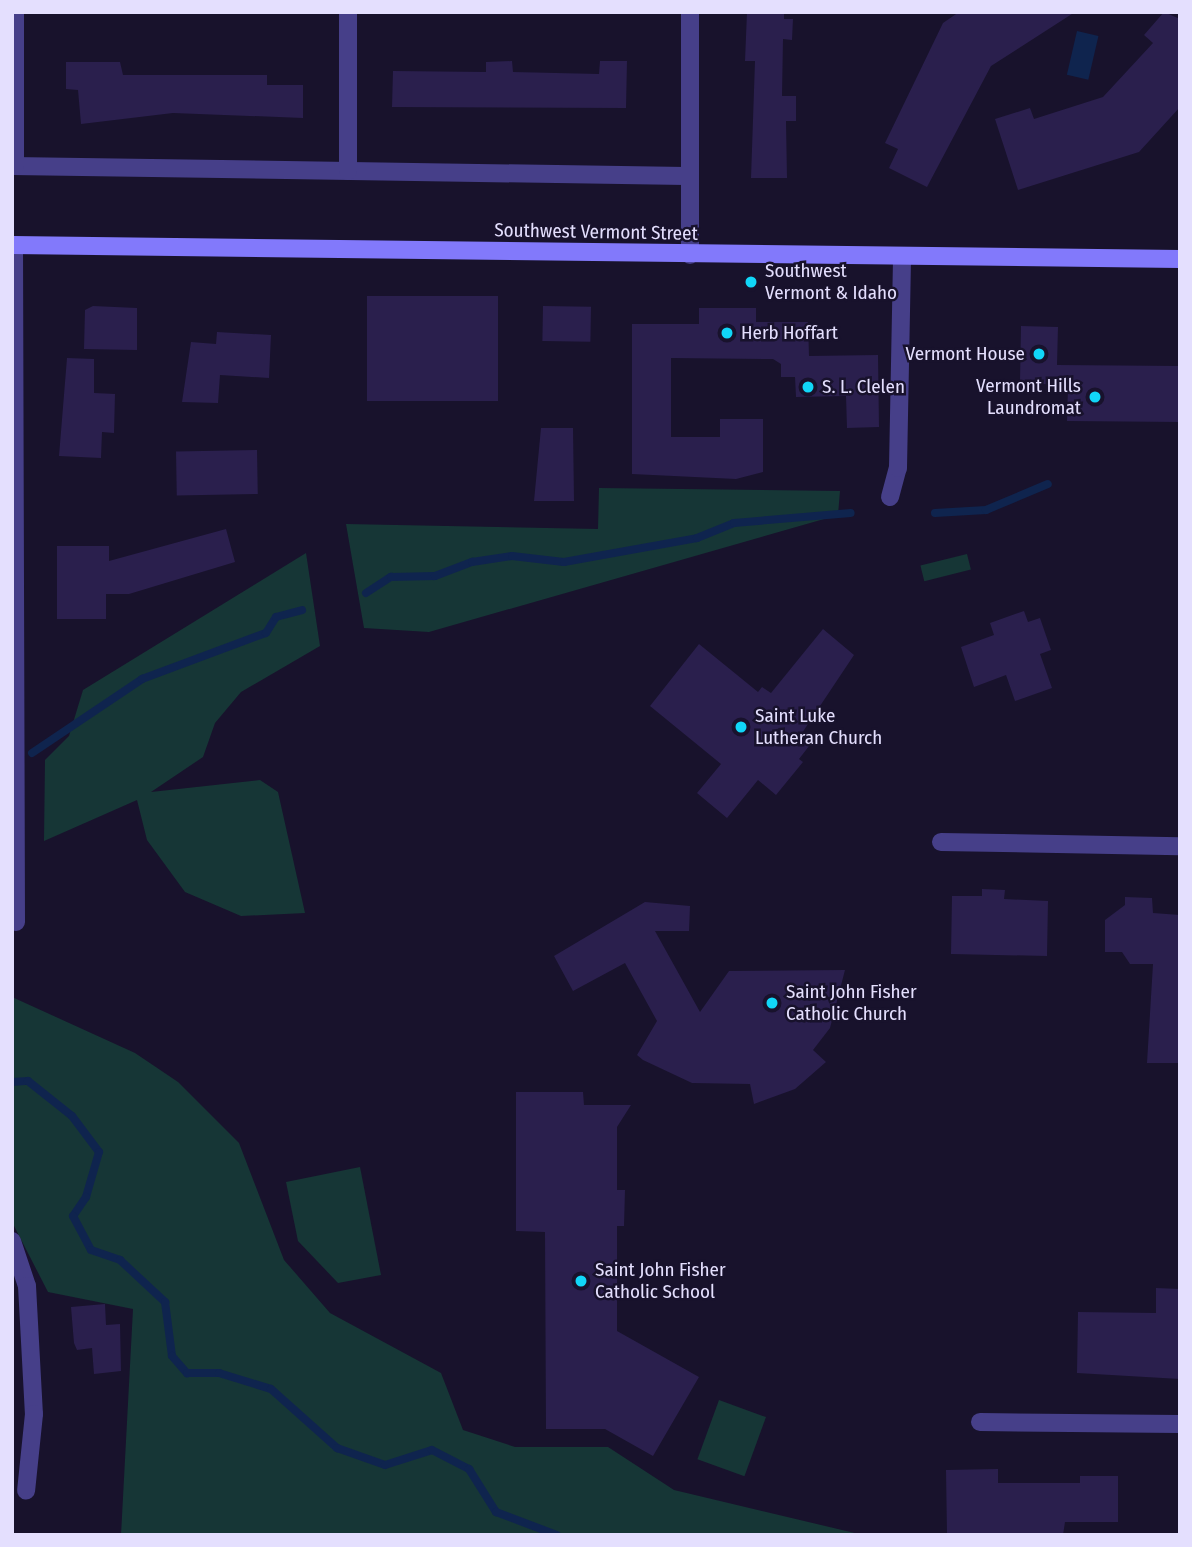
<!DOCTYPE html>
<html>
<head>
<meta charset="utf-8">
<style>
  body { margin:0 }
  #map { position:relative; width:1192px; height:1547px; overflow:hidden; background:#18122c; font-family:"Fira Sans Condensed",sans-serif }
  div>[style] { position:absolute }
  .green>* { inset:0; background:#163636; transform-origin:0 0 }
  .water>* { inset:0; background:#0f244e; transform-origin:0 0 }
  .stream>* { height:8px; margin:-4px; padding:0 4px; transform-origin:4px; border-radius:4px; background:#0f244e }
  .building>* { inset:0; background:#2a1f4d; transform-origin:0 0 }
  .minor>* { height:18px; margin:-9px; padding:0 9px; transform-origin:9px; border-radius:9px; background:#463f89 }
  .secondary>* { height:18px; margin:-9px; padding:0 9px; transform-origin:9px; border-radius:9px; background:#8279fb }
  .dots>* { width:19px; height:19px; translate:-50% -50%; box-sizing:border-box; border:4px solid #18122c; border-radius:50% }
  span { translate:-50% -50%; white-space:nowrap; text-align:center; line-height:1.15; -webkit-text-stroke:5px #18122c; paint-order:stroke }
  .street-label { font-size:19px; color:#e4dffe }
  .poi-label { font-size:19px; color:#e4dffe }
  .left { translate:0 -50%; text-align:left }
  .right { translate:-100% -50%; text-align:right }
  .frame { position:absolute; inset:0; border:14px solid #e4dffe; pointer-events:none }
</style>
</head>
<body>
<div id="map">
  <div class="green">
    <i style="clip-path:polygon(599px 488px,840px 491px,838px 515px,429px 632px,364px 628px,346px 524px,598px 529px)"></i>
    <i style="clip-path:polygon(306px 553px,320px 646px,241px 692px,215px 723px,203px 757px,151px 792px,260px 780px,278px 792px,305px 913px,241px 916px,185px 892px,147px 840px,137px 800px,44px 841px,45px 760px,69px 736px,83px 690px)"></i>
    <i style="left:967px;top:554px;width:16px;height:48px;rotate:76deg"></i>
    <i style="clip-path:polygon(12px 997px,135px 1053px,178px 1082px,239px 1143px,284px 1260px,330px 1313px,441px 1373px,463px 1430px,515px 1447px,608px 1447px,674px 1490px,863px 1535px,121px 1535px,133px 1309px,48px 1292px,12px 1222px)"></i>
    <i style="clip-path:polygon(360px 1167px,381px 1275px,338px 1283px,298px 1241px,286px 1182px)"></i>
    <i style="left:719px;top:1400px;width:50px;height:63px;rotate:20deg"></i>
  </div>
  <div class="water">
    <i style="left:1077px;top:31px;width:22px;height:45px;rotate:13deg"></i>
  </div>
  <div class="stream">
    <i style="left:935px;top:513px;width:51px;rotate:-3.4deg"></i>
    <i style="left:986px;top:510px;width:67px;rotate:-22.8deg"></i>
    <i style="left:366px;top:593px;width:30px;rotate:-33deg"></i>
    <i style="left:391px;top:577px;width:44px;rotate:-1.3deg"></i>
    <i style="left:435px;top:576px;width:40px;rotate:-21deg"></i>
    <i style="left:472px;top:562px;width:40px;rotate:-8.5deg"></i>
    <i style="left:512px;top:556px;width:52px;rotate:6.6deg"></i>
    <i style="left:564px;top:562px;width:135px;rotate:-10.2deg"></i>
    <i style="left:697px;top:538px;width:40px;rotate:-22deg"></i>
    <i style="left:734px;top:523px;width:117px;rotate:-4.9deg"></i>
    <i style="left:32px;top:753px;width:133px;rotate:-33.9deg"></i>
    <i style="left:142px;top:679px;width:132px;rotate:-20.4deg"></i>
    <i style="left:266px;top:633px;width:19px;rotate:-58deg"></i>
    <i style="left:276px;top:617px;width:27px;rotate:-15deg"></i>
    <i style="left:12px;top:1082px;width:16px;rotate:-4deg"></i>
    <i style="left:28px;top:1081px;width:56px;rotate:38.5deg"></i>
    <i style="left:72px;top:1116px;width:45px;rotate:53.1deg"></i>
    <i style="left:99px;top:1152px;width:47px;rotate:106.1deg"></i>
    <i style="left:86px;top:1197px;width:23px;rotate:124deg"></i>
    <i style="left:73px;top:1216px;width:38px;rotate:62deg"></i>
    <i style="left:91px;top:1250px;width:31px;rotate:19deg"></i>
    <i style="left:120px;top:1260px;width:62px;rotate:43deg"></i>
    <i style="left:165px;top:1302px;width:54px;rotate:82.6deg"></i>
    <i style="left:172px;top:1356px;width:23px;rotate:49deg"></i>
    <i style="left:187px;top:1373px;width:32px"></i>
    <i style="left:219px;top:1373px;width:54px;rotate:17.1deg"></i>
    <i style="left:271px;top:1389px;width:89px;rotate:41.8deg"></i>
    <i style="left:337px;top:1448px;width:51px;rotate:19.5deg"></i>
    <i style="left:385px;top:1465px;width:49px;rotate:-17.7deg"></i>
    <i style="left:432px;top:1450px;width:42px;rotate:27.2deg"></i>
    <i style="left:469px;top:1469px;width:51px;rotate:57.9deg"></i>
    <i style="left:496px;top:1512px;width:65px;rotate:20.7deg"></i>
  </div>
  <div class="building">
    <i style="clip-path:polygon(747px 12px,784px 12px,784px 19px,793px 19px,792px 40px,783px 39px,782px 96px,796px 96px,796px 121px,786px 121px,787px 178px,751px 178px,755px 61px,745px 61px)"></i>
    <i style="clip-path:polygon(959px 12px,1075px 12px,991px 66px,927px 187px,889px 168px,898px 149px,885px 143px,943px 23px)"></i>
    <i style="clip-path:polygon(1164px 12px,1180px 19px,1180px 107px,1139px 152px,1018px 190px,995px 119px,1030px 108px,1034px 119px,1103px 97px,1153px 43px,1144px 35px)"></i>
    <i style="clip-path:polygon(512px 61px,513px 72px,599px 74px,600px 61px,627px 61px,626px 108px,392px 107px,393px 71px,486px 72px,486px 62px)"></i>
    <i style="clip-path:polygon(66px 62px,120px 62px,123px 75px,267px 75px,267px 85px,303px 85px,303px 118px,173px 113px,81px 124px,78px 90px,66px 89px)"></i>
    <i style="left:367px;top:296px;width:131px;height:105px"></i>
    <i style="clip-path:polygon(93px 306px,137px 308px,137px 350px,84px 349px,85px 310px)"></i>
    <i style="left:543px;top:306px;width:48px;height:35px;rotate:1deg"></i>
    <i style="clip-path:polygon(699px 308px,756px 308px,756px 322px,808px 322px,809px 356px,878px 355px,879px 427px,847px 428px,846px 396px,796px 397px,795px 377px,781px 377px,781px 364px,773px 359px,671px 358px,671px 437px,720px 437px,720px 419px,763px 419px,763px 472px,736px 479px,632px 474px,632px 324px,699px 324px)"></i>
    <i style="clip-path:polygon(1021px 326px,1058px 327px,1057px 365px,1180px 366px,1180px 422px,1067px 421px,1068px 387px,1020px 381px)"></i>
    <i style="clip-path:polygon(217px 332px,271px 335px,269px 378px,220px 375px,218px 403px,182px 402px,191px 342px,216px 344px)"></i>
    <i style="clip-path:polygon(67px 358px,94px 359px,94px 393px,115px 394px,114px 433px,102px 432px,101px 458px,59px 456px)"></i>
    <i style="clip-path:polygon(541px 428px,573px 428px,574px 501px,534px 501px)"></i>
    <i style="left:257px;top:450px;width:44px;height:81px;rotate:89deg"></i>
    <i style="clip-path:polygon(226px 529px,235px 562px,129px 594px,106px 594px,106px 619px,57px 619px,57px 546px,109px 546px,109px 561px)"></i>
    <i style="clip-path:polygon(1024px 611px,1028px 622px,1040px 618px,1051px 650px,1040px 654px,1052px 688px,1015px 701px,1006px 675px,974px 687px,961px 647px,994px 635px,990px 623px)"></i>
    <i style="clip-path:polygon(823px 629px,854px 655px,802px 733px,813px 741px,799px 759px,803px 762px,776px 795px,758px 780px,727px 818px,697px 793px,721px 764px,650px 706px,699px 644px,758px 692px,762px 687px,771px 693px)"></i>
    <i style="clip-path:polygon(982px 889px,1005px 890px,1004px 899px,1048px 901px,1047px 956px,951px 954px,952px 896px,982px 896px)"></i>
    <i style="clip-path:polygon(1125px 897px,1152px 898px,1153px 913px,1180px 915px,1180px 1063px,1147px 1063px,1153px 964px,1130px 964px,1122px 952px,1105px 952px,1105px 920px,1125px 905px)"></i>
    <i style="clip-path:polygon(645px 902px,690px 906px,689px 931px,655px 931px,700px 1012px,729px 971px,845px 970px,830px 1028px,813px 1050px,826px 1062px,795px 1089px,754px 1104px,750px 1084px,692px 1083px,643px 1060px,637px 1055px,657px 1021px,625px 963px,573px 991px,554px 956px)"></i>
    <i style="clip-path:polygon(516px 1092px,583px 1092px,584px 1105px,631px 1105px,617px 1127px,617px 1190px,625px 1190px,624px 1226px,617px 1226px,617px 1331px,699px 1377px,653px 1456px,605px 1429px,546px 1429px,545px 1232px,516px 1231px)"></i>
    <i style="clip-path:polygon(1156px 1288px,1180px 1289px,1180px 1379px,1077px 1373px,1078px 1312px,1156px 1313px)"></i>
    <i style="clip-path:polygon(105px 1304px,106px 1325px,120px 1324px,121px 1371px,94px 1374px,92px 1348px,77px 1350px,74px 1343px,71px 1307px)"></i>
    <i style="clip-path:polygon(998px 1469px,998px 1483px,1080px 1483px,1080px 1476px,1118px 1476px,1118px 1522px,1065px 1522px,1063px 1535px,947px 1534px,946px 1470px)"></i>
  </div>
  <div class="minor">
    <i style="left:12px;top:166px;width:674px;rotate:0.85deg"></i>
    <i style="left:15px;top:166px;width:154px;rotate:-90deg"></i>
    <i style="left:348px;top:171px;width:159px;rotate:-90deg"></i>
    <i style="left:14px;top:245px;width:677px;rotate:89.83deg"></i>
    <i style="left:690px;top:255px;width:243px;rotate:-90deg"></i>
    <i style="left:890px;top:497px;width:30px;rotate:-75deg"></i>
    <i style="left:898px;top:468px;width:211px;rotate:-88.9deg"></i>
    <i style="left:941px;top:842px;width:239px;rotate:1deg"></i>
    <i style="left:12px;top:1241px;width:47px;rotate:71.6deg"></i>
    <i style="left:27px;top:1286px;width:128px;rotate:86.9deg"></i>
    <i style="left:34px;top:1414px;width:77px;rotate:95.9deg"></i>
    <i style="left:980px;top:1422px;width:200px;rotate:0.6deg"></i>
  </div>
  <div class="secondary">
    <i style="left:12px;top:245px;width:1168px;rotate:0.69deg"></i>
  </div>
  <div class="dots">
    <i style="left:751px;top:282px;background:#11d6f8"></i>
    <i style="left:727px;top:333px;background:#11d6f8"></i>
    <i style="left:1039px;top:354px;background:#11d6f8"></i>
    <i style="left:808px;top:387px;background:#11d6f8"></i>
    <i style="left:1095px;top:397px;background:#11d6f8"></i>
    <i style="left:741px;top:727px;background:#11d6f8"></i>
    <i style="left:772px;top:1003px;background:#11d6f8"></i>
    <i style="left:581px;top:1281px;background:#11d6f8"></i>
  </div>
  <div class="street-label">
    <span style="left:596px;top:232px;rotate:1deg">Southwest Vermont Street</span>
  </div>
  <div class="poi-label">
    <span class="left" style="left:765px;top:282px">Southwest<br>Vermont &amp; Idaho</span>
    <span class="left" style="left:741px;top:333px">Herb Hoffart</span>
    <span class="right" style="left:1025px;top:354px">Vermont House</span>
    <span class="right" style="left:1081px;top:397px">Vermont Hills<br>Laundromat</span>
    <span class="left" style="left:822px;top:387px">S. L. Clelen</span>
    <span class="left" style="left:755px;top:727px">Saint Luke<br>Lutheran Church</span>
    <span class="left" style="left:786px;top:1003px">Saint John Fisher<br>Catholic Church</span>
    <span class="left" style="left:595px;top:1281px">Saint John Fisher<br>Catholic School</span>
  </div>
  <div class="frame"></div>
</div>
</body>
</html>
